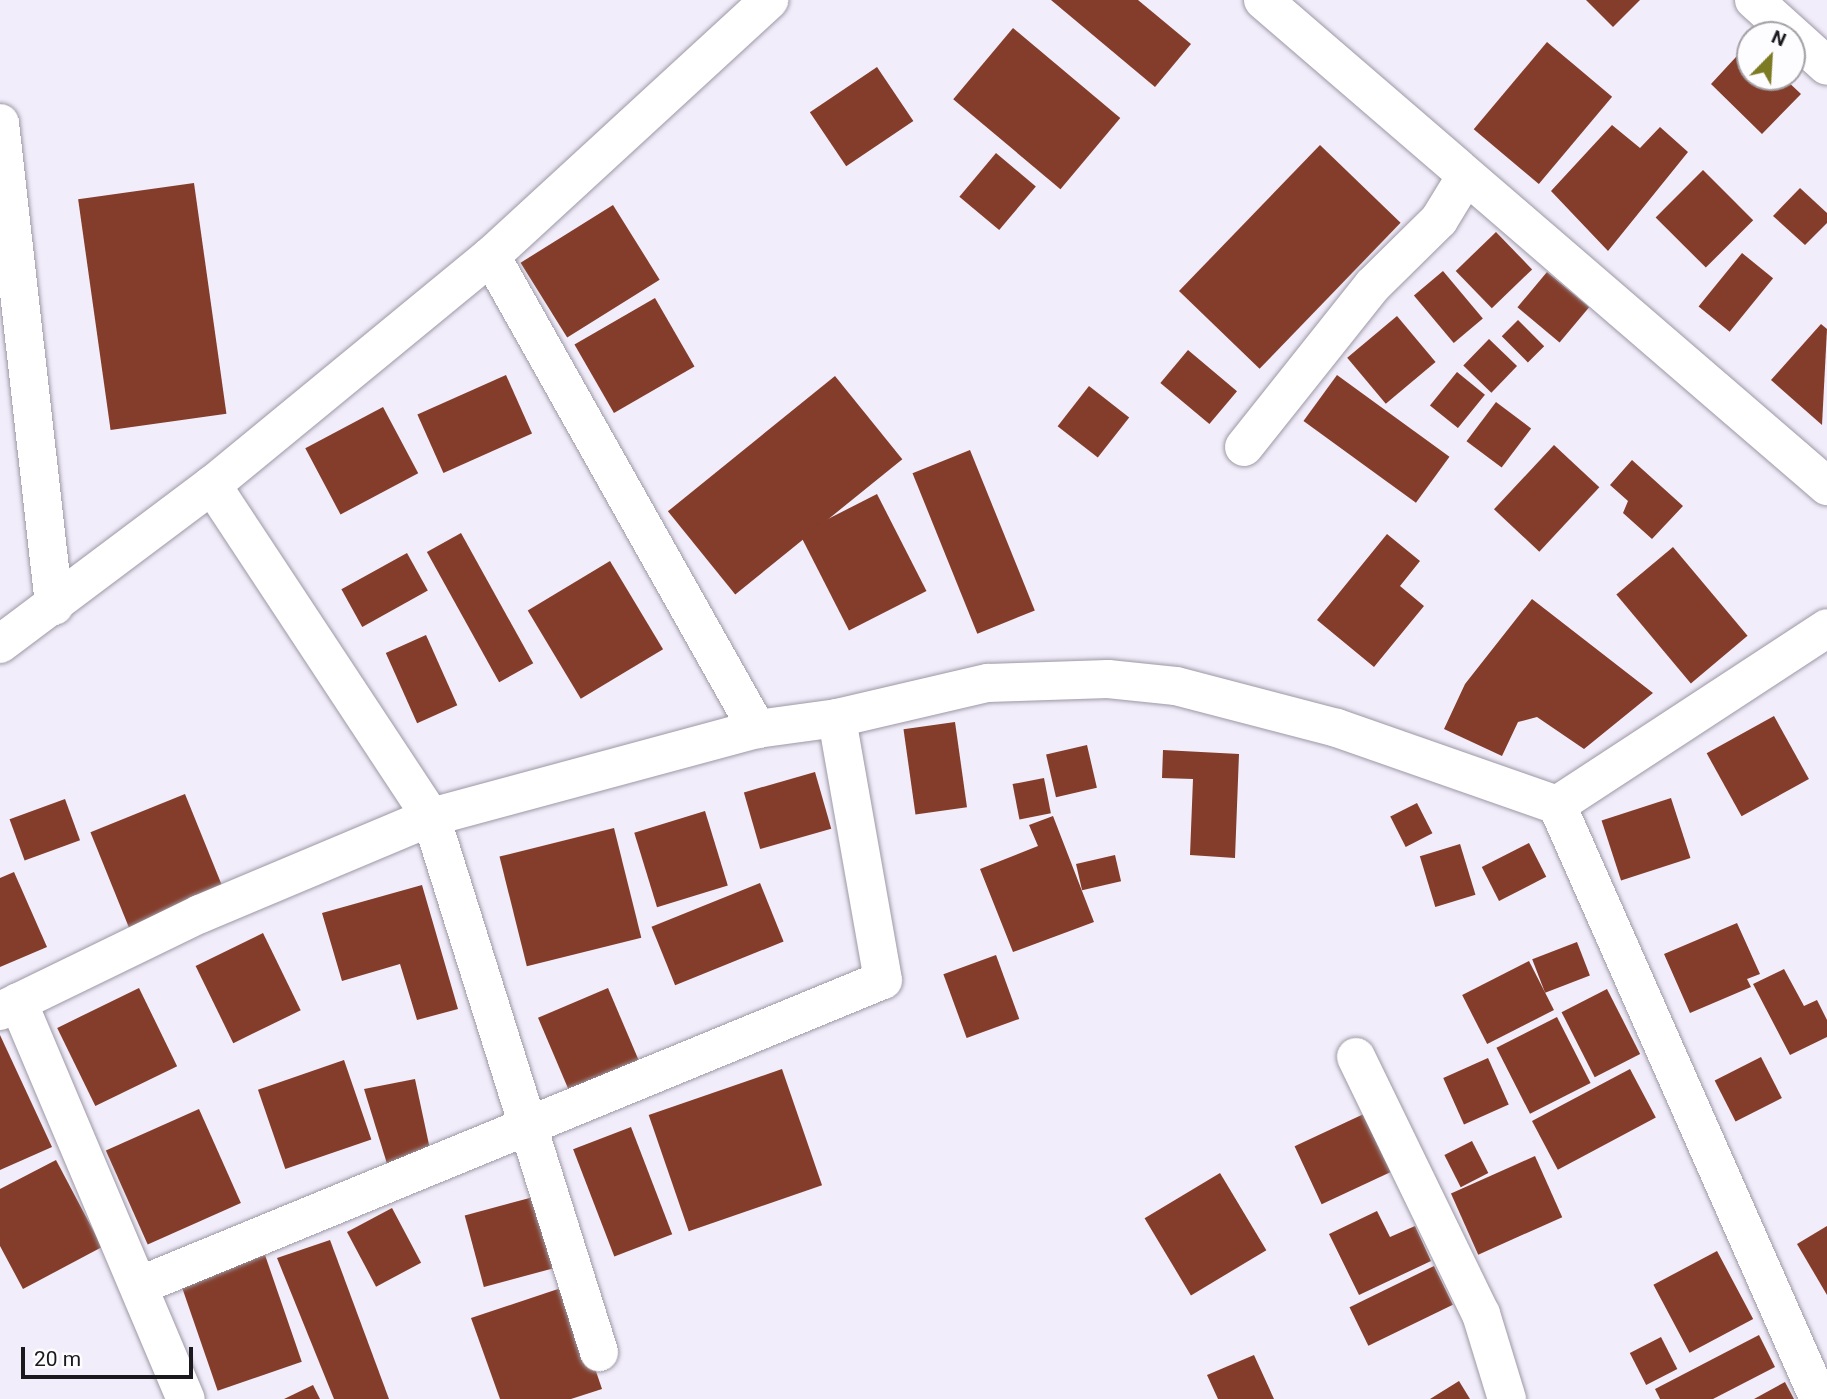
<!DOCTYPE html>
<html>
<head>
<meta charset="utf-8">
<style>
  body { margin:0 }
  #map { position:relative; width:1827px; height:1399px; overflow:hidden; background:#f2edfa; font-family:Roboto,sans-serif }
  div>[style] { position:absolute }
  .building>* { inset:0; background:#843d2a; transform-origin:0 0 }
  .roads { filter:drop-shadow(0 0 2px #9d98a5) drop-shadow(0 0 2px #9d98a5) }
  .minor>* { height:38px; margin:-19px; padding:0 19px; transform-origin:19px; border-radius:19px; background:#fff }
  span { translate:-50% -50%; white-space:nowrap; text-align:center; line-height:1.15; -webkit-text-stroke:7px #fdfcff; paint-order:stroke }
  .north { position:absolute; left:1736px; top:21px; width:70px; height:70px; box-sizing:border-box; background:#fdfcff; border:2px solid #a3a1a5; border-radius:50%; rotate:24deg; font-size:19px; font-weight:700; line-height:28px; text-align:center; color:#1b191e }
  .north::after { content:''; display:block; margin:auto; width:24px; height:32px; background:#7c7b23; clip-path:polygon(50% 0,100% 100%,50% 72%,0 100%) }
  .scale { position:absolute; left:21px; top:1347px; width:172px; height:32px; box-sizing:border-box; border:4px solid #1b191e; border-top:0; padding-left:9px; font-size:21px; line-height:24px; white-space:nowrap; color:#1b191e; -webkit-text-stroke:5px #fdfcff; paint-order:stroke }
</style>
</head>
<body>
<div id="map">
  <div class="building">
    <i style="clip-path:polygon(1051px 0,1138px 0,1191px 44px,1155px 87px)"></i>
    <i style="clip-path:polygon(1586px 0,1640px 0,1613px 27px)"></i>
    <i style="left:1013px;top:28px;width:140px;height:93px;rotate:40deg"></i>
    <i style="left:1547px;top:42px;width:85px;height:114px;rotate:40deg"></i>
    <i style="clip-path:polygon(1748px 44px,1750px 77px,1783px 77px,1801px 94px,1762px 134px,1711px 84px)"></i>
    <i style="left:877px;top:67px;width:65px;height:81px;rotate:56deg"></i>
    <i style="clip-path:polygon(1612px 125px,1640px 148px,1660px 127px,1688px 152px,1608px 251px,1551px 191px)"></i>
    <i style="left:1320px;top:145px;width:112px;height:203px;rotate:44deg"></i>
    <i style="left:996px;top:153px;width:52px;height:57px;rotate:40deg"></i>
    <i style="left:1703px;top:170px;width:71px;height:67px;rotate:45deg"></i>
    <i style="left:194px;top:183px;width:233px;height:117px;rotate:82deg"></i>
    <i style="clip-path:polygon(1800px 188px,1827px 213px,1827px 223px,1805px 245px,1773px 216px)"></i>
    <i style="left:613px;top:205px;width:88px;height:109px;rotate:58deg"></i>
    <i style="left:1496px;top:232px;width:52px;height:56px;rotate:46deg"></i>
    <i style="left:1742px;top:253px;width:40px;height:69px;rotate:39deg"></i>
    <i style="left:1443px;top:271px;width:62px;height:38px;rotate:50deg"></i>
    <i style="left:1547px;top:272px;width:55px;height:46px;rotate:40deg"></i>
    <i style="left:655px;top:298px;width:79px;height:93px;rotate:60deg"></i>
    <i style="left:1397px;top:316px;width:60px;height:65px;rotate:50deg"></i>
    <i style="left:1518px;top:320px;width:37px;height:23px;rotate:45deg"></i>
    <i style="clip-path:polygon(1821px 324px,1827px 329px,1822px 425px,1771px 380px)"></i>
    <i style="left:1489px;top:339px;width:39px;height:37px;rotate:44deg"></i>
    <i style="left:1188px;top:350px;width:64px;height:43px;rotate:40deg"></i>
    <i style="left:1457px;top:372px;width:36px;height:43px;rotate:39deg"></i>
    <i style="left:506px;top:375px;width:64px;height:97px;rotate:66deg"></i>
    <i style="left:1337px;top:375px;width:139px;height:57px;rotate:36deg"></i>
    <i style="left:835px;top:376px;width:107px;height:215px;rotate:51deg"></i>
    <i style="left:1089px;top:386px;width:51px;height:51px;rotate:38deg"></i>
    <i style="left:1496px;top:402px;width:44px;height:49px;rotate:37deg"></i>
    <i style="left:383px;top:407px;width:75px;height:88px;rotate:62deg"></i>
    <i style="left:1554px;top:445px;width:62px;height:88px;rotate:43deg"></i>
    <i style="left:970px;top:450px;width:173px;height:62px;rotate:68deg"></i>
    <i style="clip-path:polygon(1632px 460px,1683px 506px,1652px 539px,1623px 513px,1628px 501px,1610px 485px)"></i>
    <i style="left:877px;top:494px;width:109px;height:87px;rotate:63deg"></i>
    <i style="left:461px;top:533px;width:149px;height:39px;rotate:61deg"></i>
    <i style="clip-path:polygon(1387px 534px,1420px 561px,1400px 586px,1424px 606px,1374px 667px,1317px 620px)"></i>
    <i style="left:1673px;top:547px;width:116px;height:74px;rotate:50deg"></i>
    <i style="left:407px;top:553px;width:43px;height:75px;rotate:61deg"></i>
    <i style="left:610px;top:561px;width:103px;height:96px;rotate:59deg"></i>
    <i style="clip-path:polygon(1532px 599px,1653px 693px,1584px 749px,1537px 717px,1518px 722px,1502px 756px,1444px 729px,1465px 684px)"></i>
    <i style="left:426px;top:635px;width:77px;height:44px;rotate:66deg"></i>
    <i style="left:1774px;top:716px;width:72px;height:77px;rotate:61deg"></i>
    <i style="left:955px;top:722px;width:86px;height:52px;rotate:82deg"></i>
    <i style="left:1087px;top:745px;width:44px;height:42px;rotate:77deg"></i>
    <i style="clip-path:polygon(1163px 750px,1239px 754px,1235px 858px,1190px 855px,1193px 779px,1162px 778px)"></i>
    <i style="left:815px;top:772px;width:59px;height:74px;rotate:74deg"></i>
    <i style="left:1044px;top:778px;width:36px;height:32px;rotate:79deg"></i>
    <i style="left:185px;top:794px;width:106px;height:102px;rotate:68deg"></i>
    <i style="left:1671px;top:798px;width:63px;height:73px;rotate:72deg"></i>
    <i style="left:65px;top:799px;width:44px;height:59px;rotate:70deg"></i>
    <i style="left:1417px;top:803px;width:34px;height:30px;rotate:63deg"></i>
    <i style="left:705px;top:811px;width:78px;height:74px;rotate:73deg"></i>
    <i style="clip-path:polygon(1053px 816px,1094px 922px,1013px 952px,980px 869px,1038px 846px,1029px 825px)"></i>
    <i style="left:614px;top:828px;width:113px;height:118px;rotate:76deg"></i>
    <i style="left:1529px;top:843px;width:38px;height:53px;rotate:63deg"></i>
    <i style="left:1460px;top:844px;width:53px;height:42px;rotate:73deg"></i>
    <i style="left:1115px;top:855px;width:27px;height:40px;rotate:77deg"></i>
    <i style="clip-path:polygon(14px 872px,47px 947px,0 967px,0 878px)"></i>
    <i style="left:760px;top:883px;width:63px;height:117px;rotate:68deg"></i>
    <i style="clip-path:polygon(422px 885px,458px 1009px,417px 1020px,400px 964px,342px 981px,322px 913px)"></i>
    <i style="clip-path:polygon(1737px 923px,1760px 974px,1747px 979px,1751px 987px,1690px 1013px,1664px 954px)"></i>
    <i style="left:263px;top:933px;width:86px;height:75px;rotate:64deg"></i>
    <i style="left:1577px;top:942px;width:36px;height:48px;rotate:69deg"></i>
    <i style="left:996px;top:955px;width:68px;height:56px;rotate:70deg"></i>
    <i style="left:1529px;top:961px;width:55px;height:75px;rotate:63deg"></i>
    <i style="clip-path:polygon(1784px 969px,1804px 1006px,1817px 1000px,1827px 1020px,1827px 1037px,1790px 1055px,1753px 984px)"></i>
    <i style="left:139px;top:988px;width:87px;height:91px;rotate:64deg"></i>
    <i style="left:608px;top:988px;width:81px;height:76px;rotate:67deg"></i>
    <i style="left:1607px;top:989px;width:73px;height:51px;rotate:63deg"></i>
    <i style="left:1557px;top:1017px;width:74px;height:68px;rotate:63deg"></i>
    <i style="clip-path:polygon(0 1035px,52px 1147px,0 1170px)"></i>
    <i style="left:1761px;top:1057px;width:46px;height:52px;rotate:63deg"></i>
    <i style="left:1488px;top:1058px;width:51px;height:49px;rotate:66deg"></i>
    <i style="left:344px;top:1060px;width:84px;height:91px;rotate:71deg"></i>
    <i style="left:782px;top:1069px;width:123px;height:141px;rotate:71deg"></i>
    <i style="left:1630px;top:1069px;width:55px;height:111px;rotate:62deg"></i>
    <i style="clip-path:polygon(415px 1079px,431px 1154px,388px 1167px,364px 1089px)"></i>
    <i style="left:199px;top:1109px;width:103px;height:102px;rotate:66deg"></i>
    <i style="left:1368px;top:1112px;width:64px;height:81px;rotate:65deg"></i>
    <i style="left:631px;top:1127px;width:115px;height:62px;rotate:69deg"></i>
    <i style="left:1472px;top:1141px;width:36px;height:31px;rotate:63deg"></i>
    <i style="left:1535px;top:1156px;width:67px;height:92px;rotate:66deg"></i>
    <i style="clip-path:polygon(56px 1160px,102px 1247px,23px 1289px,0 1246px,0 1189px)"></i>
    <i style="left:1220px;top:1173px;width:90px;height:88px;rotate:59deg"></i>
    <i style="left:541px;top:1195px;width:74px;height:79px;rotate:75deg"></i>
    <i style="left:392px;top:1208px;width:62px;height:51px;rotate:62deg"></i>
    <i style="clip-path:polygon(1377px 1211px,1390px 1237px,1415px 1226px,1431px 1261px,1359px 1295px,1329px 1234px)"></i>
    <i style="clip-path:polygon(1827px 1226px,1827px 1295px,1797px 1244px)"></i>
    <i style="clip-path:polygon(330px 1240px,389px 1399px,334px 1399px,277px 1258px)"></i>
    <i style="left:1717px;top:1251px;width:77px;height:72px;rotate:62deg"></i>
    <i style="left:265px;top:1255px;width:113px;height:89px;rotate:71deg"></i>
    <i style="left:1434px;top:1266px;width:43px;height:94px;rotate:64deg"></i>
    <i style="clip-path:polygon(567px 1286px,602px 1389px,571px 1399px,500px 1399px,471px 1318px)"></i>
    <i style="clip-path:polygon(1759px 1335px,1775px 1367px,1713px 1399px,1660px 1399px,1655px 1389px)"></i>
    <i style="left:1661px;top:1337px;width:36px;height:35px;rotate:63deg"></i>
    <i style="clip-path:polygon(1254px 1355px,1274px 1399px,1218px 1399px,1207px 1375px)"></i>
    <i style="clip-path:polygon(1459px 1381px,1470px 1399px,1430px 1399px)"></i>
    <i style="clip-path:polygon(1785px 1382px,1794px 1399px,1754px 1399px)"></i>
    <i style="clip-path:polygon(313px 1385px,320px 1399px,284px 1399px)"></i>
  </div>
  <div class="roads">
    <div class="minor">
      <i style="left:1263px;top:0;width:745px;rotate:40.75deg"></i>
      <i style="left:1754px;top:0;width:98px;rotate:42.1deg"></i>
      <i style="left:0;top:123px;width:486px;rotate:83.6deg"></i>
      <i style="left:491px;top:256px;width:543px;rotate:60.65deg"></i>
      <i style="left:1244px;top:447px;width:207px;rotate:-51.5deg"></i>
      <i style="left:1373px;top:285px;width:93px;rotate:-44.6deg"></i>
      <i style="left:1439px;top:220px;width:48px;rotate:-58.6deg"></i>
      <i style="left:212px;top:485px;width:398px;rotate:56.6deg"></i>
      <i style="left:431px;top:817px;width:561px;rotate:72.57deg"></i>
      <i style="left:0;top:644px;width:265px;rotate:-36.9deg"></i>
      <i style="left:212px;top:485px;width:361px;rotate:-39.4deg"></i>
      <i style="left:491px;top:256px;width:378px;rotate:-42.6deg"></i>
      <i style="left:1557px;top:805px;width:323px;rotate:-33.2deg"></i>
      <i style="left:18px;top:1002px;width:431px;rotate:67.1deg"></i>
      <i style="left:0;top:1011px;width:222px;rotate:-25.9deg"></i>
      <i style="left:200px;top:914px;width:251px;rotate:-22.8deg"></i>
      <i style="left:431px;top:817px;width:338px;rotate:-15.1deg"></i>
      <i style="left:757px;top:729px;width:81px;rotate:-7.8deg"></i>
      <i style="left:837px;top:718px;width:155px;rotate:-13.1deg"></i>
      <i style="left:988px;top:683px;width:120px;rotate:-1.9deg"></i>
      <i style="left:1108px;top:679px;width:68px;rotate:5.9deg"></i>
      <i style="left:1176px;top:686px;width:166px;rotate:14.6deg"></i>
      <i style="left:1337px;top:728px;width:233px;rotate:19.3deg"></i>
      <i style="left:1557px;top:805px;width:649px;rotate:66.2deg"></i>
      <i style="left:1356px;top:1057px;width:286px;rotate:64.1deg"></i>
      <i style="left:1481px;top:1314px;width:89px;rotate:73deg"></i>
      <i style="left:141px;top:1285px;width:802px;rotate:-22.35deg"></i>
      <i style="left:883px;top:980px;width:266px;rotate:-100deg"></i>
    </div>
  </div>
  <div class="north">N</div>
  <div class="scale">20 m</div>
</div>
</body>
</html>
